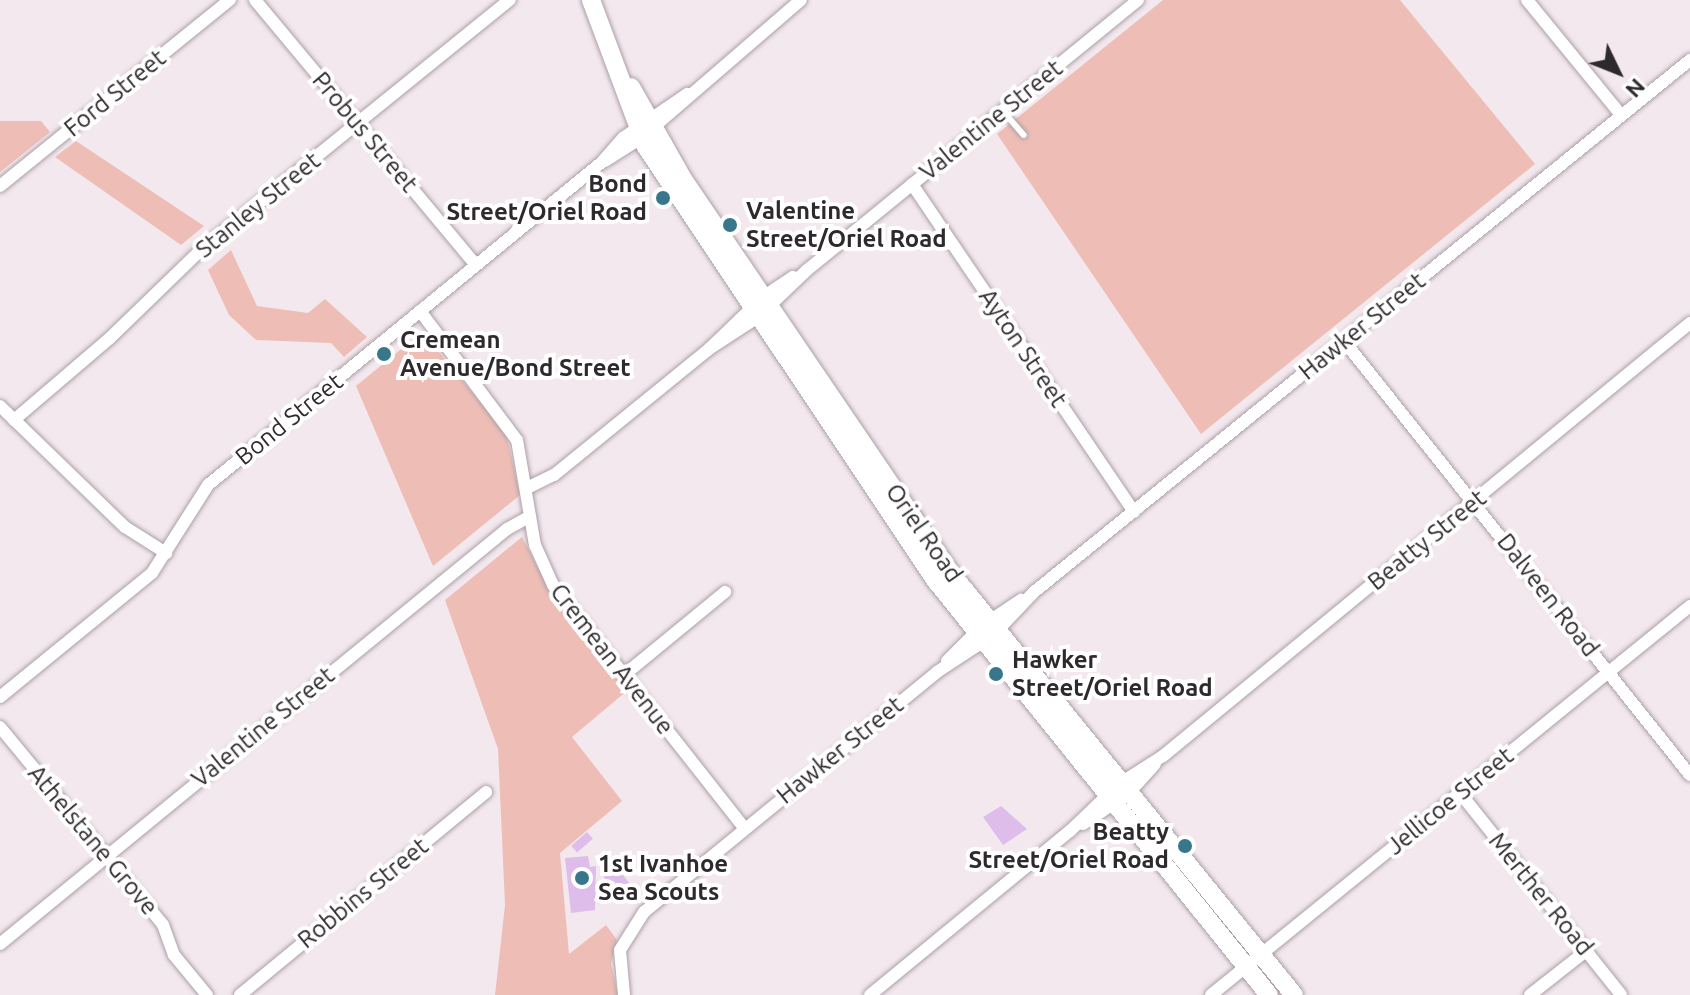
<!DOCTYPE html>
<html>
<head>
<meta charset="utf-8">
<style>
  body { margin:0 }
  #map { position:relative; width:1690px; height:995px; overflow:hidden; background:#f4e8ef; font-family:Ubuntu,sans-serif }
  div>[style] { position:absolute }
  .green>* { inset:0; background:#eebeb6 }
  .building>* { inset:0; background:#dfbdea; transform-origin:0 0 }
  .roads { filter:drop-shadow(0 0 2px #aba0a7) drop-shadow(0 0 2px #aba0a7) }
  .service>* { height:6px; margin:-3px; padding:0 3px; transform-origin:3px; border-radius:3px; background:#fff }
  .minor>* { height:12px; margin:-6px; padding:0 6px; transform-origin:6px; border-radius:6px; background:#fff }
  .secondary>* { height:18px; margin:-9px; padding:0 9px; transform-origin:9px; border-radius:9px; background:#fff }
  .dots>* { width:22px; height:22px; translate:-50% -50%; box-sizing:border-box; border:4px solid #fff; border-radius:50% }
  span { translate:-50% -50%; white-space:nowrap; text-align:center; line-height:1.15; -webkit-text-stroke:8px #fff; paint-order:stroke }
  .street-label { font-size:24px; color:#2e292c }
  .poi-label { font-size:24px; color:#2e292c; font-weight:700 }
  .right { translate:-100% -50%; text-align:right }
  .left { translate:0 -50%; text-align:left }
  .north { position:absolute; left:1578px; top:32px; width:80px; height:80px; -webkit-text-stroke:6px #fff; paint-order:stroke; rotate:133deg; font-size:22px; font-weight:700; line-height:32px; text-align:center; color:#2e292c }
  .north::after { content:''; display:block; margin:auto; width:28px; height:36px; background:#2e292c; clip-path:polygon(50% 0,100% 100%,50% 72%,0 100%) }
</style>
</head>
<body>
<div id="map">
  <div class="green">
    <i style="clip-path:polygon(1163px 0,1400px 0,1535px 164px,1201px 434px,997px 134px)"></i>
    <i style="clip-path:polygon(0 121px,41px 121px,50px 132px,0 172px)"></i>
    <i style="clip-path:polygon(76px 141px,204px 226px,181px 245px,55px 157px)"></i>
    <i style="clip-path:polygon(231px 250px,257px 306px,308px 313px,325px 299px,367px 337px,344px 357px,331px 343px,256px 340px,229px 315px,208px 270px)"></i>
    <i style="clip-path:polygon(422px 332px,506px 433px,520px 495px,433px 566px,356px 386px)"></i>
    <i style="clip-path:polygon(522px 537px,554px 598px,628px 690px,572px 737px,622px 801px,560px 853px,569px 954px,606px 925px,617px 940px,611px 964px,618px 995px,495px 995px,505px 905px,498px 749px,445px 600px)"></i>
  </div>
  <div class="building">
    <i style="clip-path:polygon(1001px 806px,1027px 829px,1003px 845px,983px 817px)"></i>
    <i style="left:587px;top:832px;width:9px;height:21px;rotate:49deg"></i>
    <i style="clip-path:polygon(588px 856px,590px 867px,596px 866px,595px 910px,571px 913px,565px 858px)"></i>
    <i style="left:616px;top:867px;width:30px;height:16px;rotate:50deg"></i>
  </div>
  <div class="roads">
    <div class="service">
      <i style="left:1002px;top:110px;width:33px;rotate:49deg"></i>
    </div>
    <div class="minor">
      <i style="left:255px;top:0;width:345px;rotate:50.2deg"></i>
      <i style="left:1527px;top:0;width:149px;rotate:50.7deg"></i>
      <i style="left:605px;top:161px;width:43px;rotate:-32.6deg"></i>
      <i style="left:641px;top:138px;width:211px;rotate:-40.8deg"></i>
      <i style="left:912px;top:184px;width:396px;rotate:55.9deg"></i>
      <i style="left:0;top:186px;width:296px;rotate:-39deg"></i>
      <i style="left:420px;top:311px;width:161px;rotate:53.1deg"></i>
      <i style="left:517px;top:440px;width:107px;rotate:80.3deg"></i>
      <i style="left:535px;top:545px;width:44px;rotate:65.8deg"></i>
      <i style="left:553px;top:585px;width:309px;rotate:51.8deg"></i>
      <i style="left:1344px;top:341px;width:555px;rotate:51.44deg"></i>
      <i style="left:709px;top:349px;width:59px;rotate:-33.1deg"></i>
      <i style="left:758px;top:317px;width:68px;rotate:-43.8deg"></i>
      <i style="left:807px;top:270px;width:427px;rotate:-39.2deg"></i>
      <i style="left:0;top:406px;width:174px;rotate:44.1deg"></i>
      <i style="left:125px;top:527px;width:49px;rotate:32.4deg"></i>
      <i style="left:14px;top:420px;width:126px;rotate:-40.5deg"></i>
      <i style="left:110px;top:338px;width:128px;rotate:-44.1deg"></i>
      <i style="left:202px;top:249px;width:396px;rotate:-39deg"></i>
      <i style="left:529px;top:487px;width:28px;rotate:-26deg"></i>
      <i style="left:554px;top:475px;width:200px;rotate:-39.1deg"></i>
      <i style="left:709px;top:349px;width:75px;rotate:-43.9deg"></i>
      <i style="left:763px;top:297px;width:36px;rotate:-34deg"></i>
      <i style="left:988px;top:622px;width:40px;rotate:-34deg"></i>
      <i style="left:996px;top:632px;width:55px;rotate:-46.5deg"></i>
      <i style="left:1034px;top:592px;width:845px;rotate:-39.04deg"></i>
      <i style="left:947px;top:661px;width:41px;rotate:-45deg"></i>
      <i style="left:624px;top:675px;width:131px;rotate:-39.4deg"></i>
      <i style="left:0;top:697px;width:196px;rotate:-39.2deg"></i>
      <i style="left:152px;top:573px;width:104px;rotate:-57.5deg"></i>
      <i style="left:208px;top:485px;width:509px;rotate:-39.34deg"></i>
      <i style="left:602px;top:162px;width:32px;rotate:-49deg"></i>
      <i style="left:623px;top:138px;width:78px;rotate:-34.5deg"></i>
      <i style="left:0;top:727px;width:256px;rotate:50.5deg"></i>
      <i style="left:163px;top:925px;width:32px;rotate:70deg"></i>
      <i style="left:174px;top:955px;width:52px;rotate:50.5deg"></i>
      <i style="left:1460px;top:793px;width:258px;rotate:51.4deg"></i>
      <i style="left:1083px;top:824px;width:54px;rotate:-33.7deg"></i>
      <i style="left:1128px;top:794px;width:40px;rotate:-48deg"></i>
      <i style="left:0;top:944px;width:655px;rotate:-39.3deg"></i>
      <i style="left:507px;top:529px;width:26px;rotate:-29deg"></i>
      <i style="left:240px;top:995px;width:319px;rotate:-39.5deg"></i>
      <i style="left:624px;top:995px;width:45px;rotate:-95.1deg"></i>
      <i style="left:620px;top:950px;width:45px;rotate:-57.7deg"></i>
      <i style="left:644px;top:912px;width:379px;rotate:-39.3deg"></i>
      <i style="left:937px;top:672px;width:56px;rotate:-33.4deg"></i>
      <i style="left:870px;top:995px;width:259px;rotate:-39.4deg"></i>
      <i style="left:1070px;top:831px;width:68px;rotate:-43.8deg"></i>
      <i style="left:1119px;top:784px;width:52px;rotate:-32.5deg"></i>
      <i style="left:1163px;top:756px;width:682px;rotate:-39.41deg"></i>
      <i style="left:1211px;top:995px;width:617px;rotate:-39.08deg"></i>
      <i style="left:1530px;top:995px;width:71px;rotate:-38.2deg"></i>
    </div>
    <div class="secondary">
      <i style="left:591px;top:0;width:157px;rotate:69.5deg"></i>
      <i style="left:646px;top:147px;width:522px;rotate:56.25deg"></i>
      <i style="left:936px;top:581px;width:531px;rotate:51.19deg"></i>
      <i style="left:631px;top:87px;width:106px;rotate:60.5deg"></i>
      <i style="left:683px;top:179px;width:475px;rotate:55.8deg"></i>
      <i style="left:950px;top:572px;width:545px;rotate:50.88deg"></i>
    </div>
  </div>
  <div class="dots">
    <i style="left:663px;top:198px;background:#38768c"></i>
    <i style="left:730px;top:225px;background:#38768c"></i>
    <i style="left:384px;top:354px;background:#38768c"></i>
    <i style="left:996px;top:674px;background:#38768c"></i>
    <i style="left:1185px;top:846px;background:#38768c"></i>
    <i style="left:582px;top:878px;background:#38768c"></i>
  </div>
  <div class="street-label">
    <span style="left:115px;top:93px;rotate:-39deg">Ford Street</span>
    <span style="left:991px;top:120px;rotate:-39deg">Valentine Street</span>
    <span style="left:365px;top:132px;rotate:50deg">Probus Street</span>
    <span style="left:258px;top:205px;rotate:-39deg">Stanley Street</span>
    <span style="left:1362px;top:326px;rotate:-39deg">Hawker Street</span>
    <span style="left:1023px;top:348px;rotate:56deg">Ayton Street</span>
    <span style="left:289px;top:419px;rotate:-39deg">Bond Street</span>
    <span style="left:924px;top:533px;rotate:55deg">Oriel Road</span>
    <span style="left:1427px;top:540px;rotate:-39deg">Beatty Street</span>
    <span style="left:1548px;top:595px;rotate:52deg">Dalveen Road</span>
    <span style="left:612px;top:659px;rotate:52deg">Cremean Avenue</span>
    <span style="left:263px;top:727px;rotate:-39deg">Valentine Street</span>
    <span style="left:840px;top:750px;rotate:-39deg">Hawker Street</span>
    <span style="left:1450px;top:801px;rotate:-39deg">Jellicoe Street</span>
    <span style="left:93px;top:840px;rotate:50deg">Athelstane Grove</span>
    <span style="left:363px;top:893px;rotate:-39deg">Robbins Street</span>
    <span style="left:1541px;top:894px;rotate:51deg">Merther Road</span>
  </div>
  <div class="poi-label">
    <span class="right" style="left:647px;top:198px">Bond<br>Street/Oriel Road</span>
    <span class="left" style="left:746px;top:225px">Valentine<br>Street/Oriel Road</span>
    <span class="left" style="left:400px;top:354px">Cremean<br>Avenue/Bond Street</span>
    <span class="left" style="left:1012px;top:674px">Hawker<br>Street/Oriel Road</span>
    <span class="right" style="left:1169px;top:846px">Beatty<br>Street/Oriel Road</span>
    <span class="left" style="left:598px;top:878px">1st Ivanhoe<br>Sea Scouts</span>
  </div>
  <div class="north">N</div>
</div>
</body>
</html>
